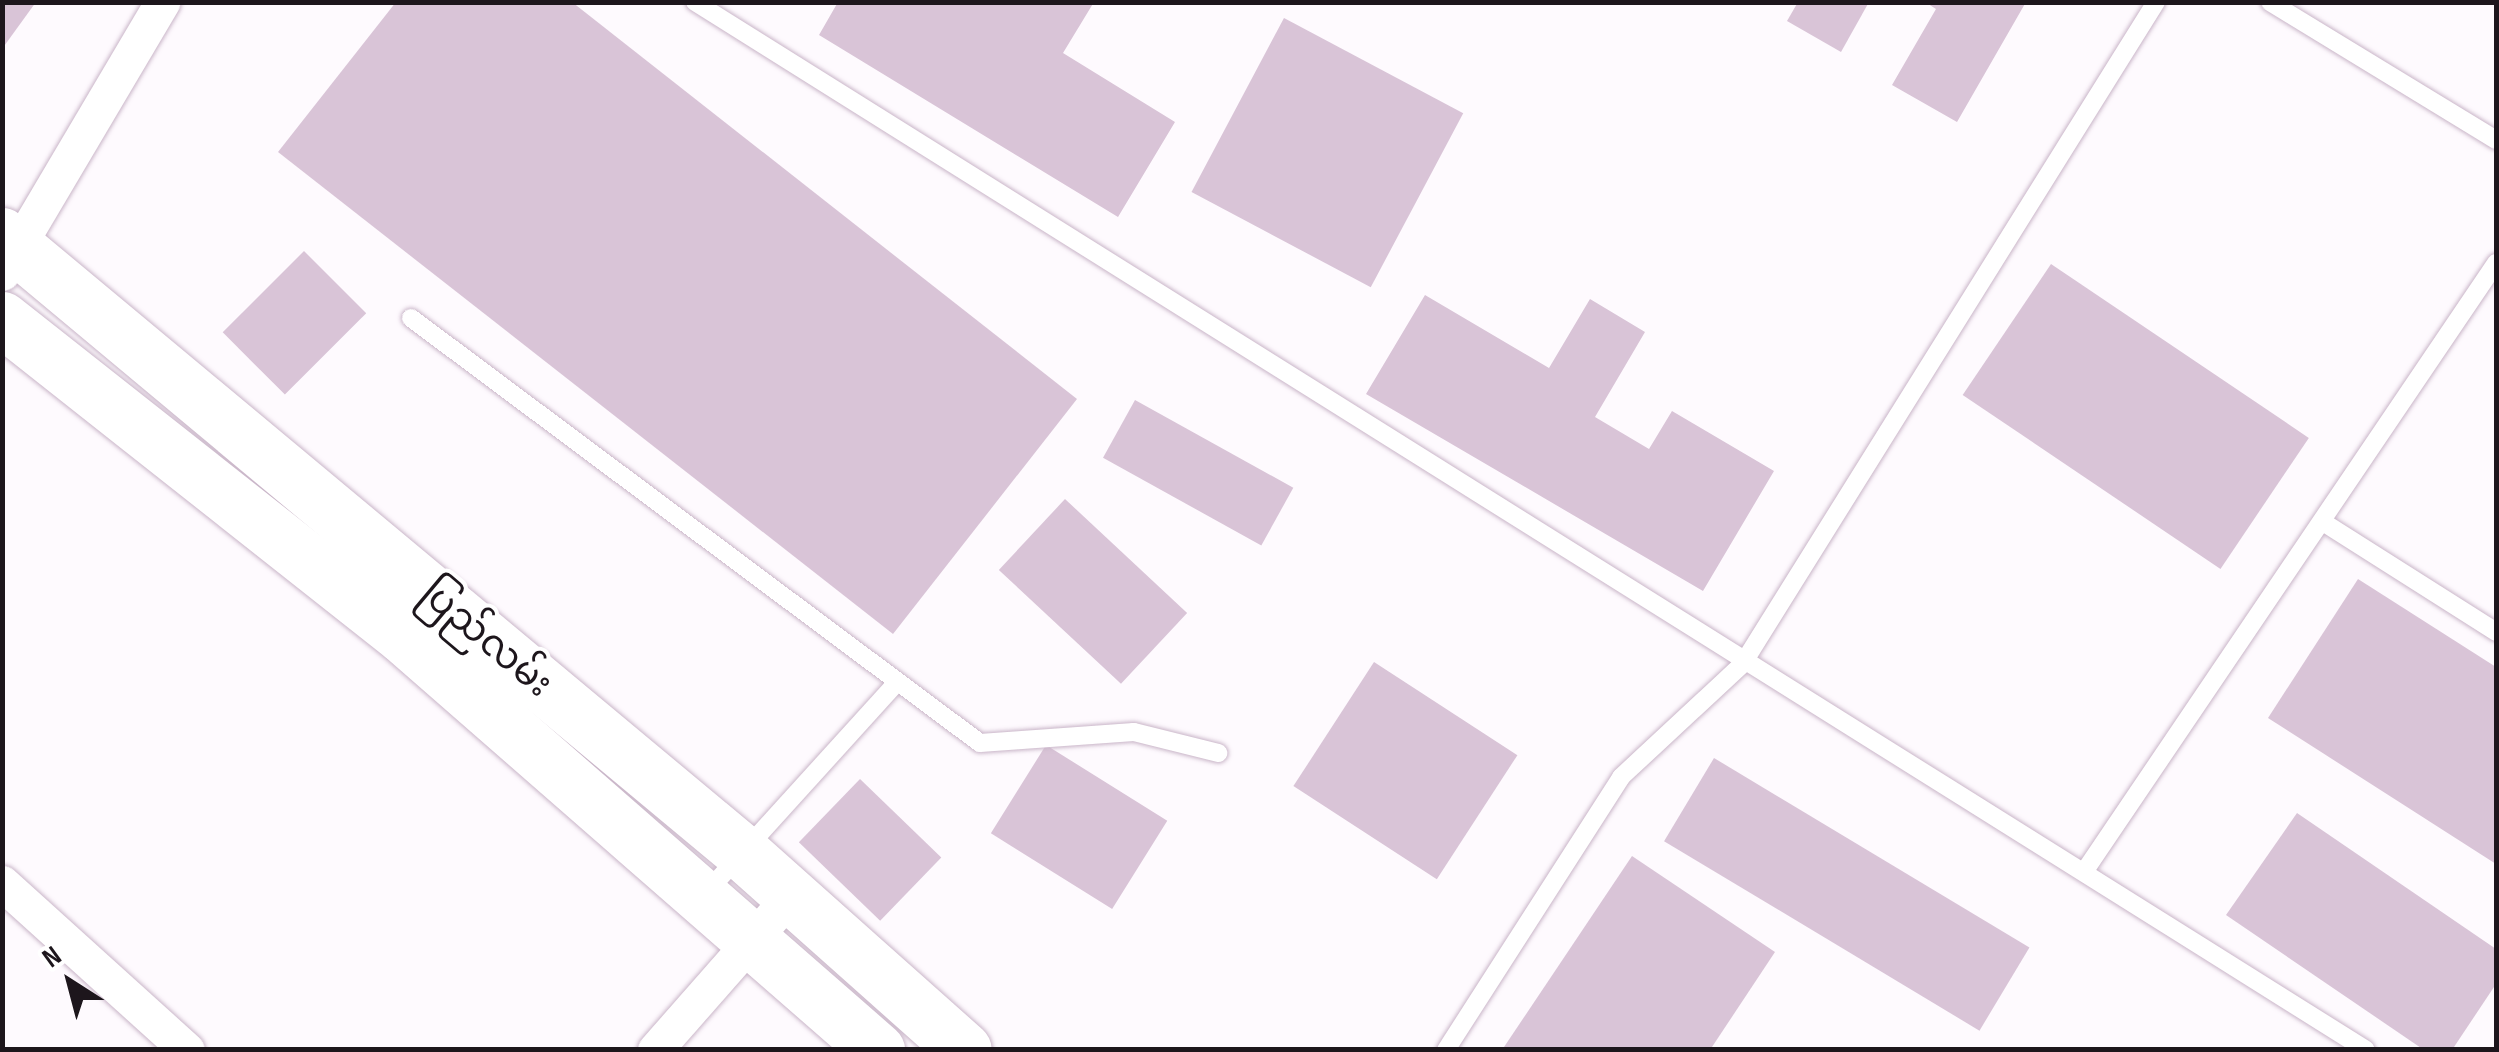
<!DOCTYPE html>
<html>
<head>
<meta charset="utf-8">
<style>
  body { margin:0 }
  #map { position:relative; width:2499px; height:1052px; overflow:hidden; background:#fefafe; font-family:"Sofia Sans Condensed","Noto Sans Myanmar",sans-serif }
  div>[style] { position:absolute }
  .building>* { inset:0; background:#d9c4d7; transform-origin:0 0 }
  .roads { filter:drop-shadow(0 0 2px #c9b5c8) drop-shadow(0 0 2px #c9b5c8) }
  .lane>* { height:18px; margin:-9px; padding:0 9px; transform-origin:9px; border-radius:9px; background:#fff }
  .street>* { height:35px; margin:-17.5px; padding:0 17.5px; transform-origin:17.5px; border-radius:17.5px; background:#fff }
  .highway>* { height:55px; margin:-27.5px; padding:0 27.5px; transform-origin:27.5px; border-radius:27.5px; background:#fff }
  span { translate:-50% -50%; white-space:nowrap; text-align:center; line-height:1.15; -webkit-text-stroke:8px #fff; paint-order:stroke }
  .street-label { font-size:38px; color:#1d161c }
  .frame { position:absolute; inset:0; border:5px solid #1d161c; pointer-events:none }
  .north { position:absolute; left:20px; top:932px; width:100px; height:100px; -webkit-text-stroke:8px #fff; paint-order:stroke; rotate:324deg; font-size:28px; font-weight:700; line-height:40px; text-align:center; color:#1d161c }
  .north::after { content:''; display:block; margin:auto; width:35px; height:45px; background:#1d161c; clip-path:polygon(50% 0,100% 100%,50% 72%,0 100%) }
</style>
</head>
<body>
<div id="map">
  <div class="building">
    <i style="clip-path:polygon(2px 2px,36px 2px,2px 49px)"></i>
    <i style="clip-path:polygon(396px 2px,572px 2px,1077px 399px,893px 634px,278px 152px)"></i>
    <i style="clip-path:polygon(838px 2px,1094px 2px,1063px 53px,1175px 122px,1118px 217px,819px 35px)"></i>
    <i style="clip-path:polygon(1798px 2px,1869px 2px,1841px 52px,1787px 21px)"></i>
    <i style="clip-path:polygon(1925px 2px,2026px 2px,1957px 122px,1892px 85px,1936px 9px)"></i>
    <i style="left:1284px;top:18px;width:203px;height:197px;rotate:28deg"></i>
    <i style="left:304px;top:251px;width:88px;height:115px;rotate:45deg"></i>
    <i style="left:2051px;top:264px;width:311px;height:158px;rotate:34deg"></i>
    <i style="clip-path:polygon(1425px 295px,1549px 368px,1590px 299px,1645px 332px,1595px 417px,1649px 449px,1672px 411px,1774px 471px,1703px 591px,1366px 394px)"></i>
    <i style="left:1135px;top:400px;width:181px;height:66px;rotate:29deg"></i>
    <i style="left:1065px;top:499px;width:167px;height:97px;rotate:43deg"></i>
    <i style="clip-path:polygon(2358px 579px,2496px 667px,2496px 864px,2268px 718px)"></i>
    <i style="left:1374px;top:662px;width:171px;height:148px;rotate:33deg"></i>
    <i style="left:1046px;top:745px;width:143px;height:104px;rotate:32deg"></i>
    <i style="left:1714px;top:758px;width:368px;height:97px;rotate:31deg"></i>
    <i style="left:860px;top:779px;width:113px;height:88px;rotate:44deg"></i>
    <i style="clip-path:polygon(2297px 813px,2496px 949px,2496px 984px,2452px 1050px,2424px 1050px,2226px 915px)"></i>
    <i style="clip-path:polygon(1632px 856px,1775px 952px,1710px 1050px,1502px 1050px)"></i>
  </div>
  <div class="roads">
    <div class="lane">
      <i style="left:695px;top:2px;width:1972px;rotate:32.09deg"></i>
      <i style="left:2270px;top:2px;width:265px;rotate:31.4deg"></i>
      <i style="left:411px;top:318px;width:710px;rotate:36.76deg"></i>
      <i style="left:980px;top:743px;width:154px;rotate:-4.1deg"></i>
      <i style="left:1134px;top:732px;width:87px;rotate:14deg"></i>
      <i style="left:2323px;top:522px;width:205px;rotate:32.4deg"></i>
      <i style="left:1747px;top:657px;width:772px;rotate:-58.02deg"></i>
      <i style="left:2086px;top:869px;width:732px;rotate:-55.92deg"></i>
      <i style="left:705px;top:894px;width:285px;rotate:-47.8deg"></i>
      <i style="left:1446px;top:1050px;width:324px;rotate:-57.3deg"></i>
      <i style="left:1621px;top:777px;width:172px;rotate:-42.9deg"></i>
    </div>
    <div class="street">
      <i style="left:2px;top:273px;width:315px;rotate:-59.4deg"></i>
      <i style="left:2px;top:883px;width:249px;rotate:42.1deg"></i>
      <i style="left:655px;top:1050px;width:206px;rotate:-48.7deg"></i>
    </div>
    <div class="highway">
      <i style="left:2px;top:235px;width:963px;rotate:39.82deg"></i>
      <i style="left:742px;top:852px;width:297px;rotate:41.7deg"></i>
      <i style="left:2px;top:319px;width:510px;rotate:38.31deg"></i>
      <i style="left:402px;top:635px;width:631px;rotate:41.14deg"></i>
    </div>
  </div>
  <div class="street-label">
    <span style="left:486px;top:639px;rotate:40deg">ပြည်လမ်း</span>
  </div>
  <div class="frame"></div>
  <div class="north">N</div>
</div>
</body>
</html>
